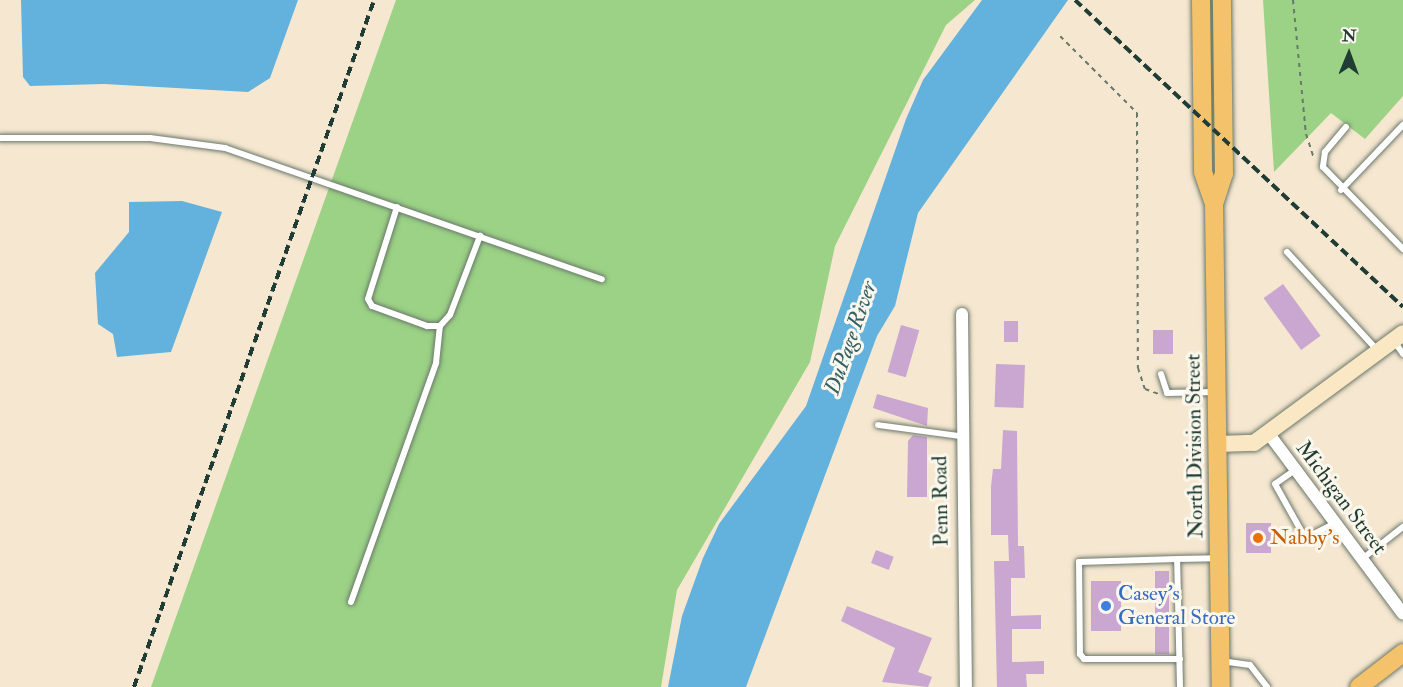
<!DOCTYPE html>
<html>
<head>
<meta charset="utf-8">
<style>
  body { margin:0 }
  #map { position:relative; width:1403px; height:687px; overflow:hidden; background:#f6e7d0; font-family:"IM FELL Double Pica",serif }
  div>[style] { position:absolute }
  .green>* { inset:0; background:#9bd285 }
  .water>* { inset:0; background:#63b2dd }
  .building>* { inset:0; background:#caa7d0; transform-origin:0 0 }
  .path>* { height:2px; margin-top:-1px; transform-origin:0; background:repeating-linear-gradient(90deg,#6a786b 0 4.5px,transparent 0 9px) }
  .roads { filter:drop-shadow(0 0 2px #6a786b) drop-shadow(0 0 2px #6a786b) }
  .service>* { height:6px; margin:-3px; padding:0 3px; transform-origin:3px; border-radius:3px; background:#fff }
  .minor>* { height:12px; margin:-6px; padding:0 6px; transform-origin:6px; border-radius:6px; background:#fff }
  .secondary>* { height:16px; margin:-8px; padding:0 8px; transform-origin:8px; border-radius:8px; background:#fae7c3 }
  .primary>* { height:18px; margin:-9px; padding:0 9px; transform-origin:9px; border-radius:9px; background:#f3c26a }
  .rail>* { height:4px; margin-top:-2px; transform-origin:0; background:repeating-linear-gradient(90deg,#1f3d34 0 9px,transparent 0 13.5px) }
  .dots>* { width:16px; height:16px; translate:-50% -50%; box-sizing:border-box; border:3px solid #fbf7ec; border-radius:50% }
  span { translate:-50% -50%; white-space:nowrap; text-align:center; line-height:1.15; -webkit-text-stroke:6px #fbf7ec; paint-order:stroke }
  .street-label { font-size:21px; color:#1f3d34 }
  .food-label { font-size:21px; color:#c56008 }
  .left { translate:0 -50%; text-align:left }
  .shop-label { font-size:21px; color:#366cbe }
  .water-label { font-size:22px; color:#336067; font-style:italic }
  .north { position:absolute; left:1319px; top:24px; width:60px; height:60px; -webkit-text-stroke:4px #fbf7ec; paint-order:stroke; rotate:1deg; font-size:16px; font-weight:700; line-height:24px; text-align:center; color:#1f3d34 }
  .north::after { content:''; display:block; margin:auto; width:21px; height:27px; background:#1f3d34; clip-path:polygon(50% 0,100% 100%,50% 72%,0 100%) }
</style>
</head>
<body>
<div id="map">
  <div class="green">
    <i style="clip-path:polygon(396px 0,975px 0,946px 25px,835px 246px,810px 362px,677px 590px,661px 687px,151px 687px)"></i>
    <i style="clip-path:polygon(1209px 0,1214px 0,1213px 173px,1211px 173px)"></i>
    <i style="clip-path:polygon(1263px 0,1403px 0,1403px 96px,1365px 139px,1331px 113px,1274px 172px)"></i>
  </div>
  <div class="water">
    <i style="clip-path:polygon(21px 0,298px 0,270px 78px,248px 92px,104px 84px,30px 86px,23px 77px)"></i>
    <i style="clip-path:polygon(982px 0,1068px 0,918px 213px,895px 306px,877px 336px,746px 687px,668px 687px,682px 616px,703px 558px,719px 524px,806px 406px,906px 119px,923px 80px)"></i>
    <i style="clip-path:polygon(182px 201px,222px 212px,171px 352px,117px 357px,113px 334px,98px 324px,95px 273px,129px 232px,129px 202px)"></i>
  </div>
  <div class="building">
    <i style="left:1283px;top:284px;width:64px;height:24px;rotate:54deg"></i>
    <i style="left:1004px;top:321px;width:14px;height:21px"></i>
    <i style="left:901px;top:325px;width:19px;height:49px;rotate:16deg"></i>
    <i style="left:1153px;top:330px;width:20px;height:24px"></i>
    <i style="left:996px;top:364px;width:29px;height:43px;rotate:2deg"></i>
    <i style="clip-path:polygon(877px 394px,928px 408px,927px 426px,873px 408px)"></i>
    <i style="clip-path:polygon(1003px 430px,1017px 431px,1018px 546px,1024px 546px,1025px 578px,1011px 578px,1011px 616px,1041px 615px,1041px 629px,1012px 629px,1012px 662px,1044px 661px,1044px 674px,1026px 674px,1027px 687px,997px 687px,994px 561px,1009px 561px,1008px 535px,991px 535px,991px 486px,993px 469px,1001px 469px)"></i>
    <i style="clip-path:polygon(913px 435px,927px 437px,927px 497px,907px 497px,908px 441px)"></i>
    <i style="left:1246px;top:523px;width:25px;height:30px"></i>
    <i style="left:876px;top:550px;width:19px;height:14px;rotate:21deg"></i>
    <i style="left:1155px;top:571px;width:14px;height:83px"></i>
    <i style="left:1091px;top:581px;width:30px;height:50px"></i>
    <i style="clip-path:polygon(847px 606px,932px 638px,918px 672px,932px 677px,928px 687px,882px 682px,895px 648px,841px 621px)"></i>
  </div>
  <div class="path">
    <i style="left:1293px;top:0;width:135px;rotate:84.5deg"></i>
    <i style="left:1306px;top:134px;width:26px;rotate:72deg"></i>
    <i style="left:1060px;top:36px;width:109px;rotate:45deg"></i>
    <i style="left:1137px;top:113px;width:255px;rotate:89.8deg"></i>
    <i style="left:1138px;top:368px;width:22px;rotate:72deg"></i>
    <i style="left:1145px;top:389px;width:15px;rotate:20deg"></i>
  </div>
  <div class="roads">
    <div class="service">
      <i style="left:1346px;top:127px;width:33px;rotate:130deg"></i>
      <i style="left:1325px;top:152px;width:15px;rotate:98deg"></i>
      <i style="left:1323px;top:167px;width:115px;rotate:45.7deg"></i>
      <i style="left:0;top:138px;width:150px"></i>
      <i style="left:150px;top:138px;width:76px;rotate:7.6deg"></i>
      <i style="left:225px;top:148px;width:399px;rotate:19.2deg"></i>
      <i style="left:1341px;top:190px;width:90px;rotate:-46.4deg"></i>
      <i style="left:397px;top:207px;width:96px;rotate:107.5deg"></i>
      <i style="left:368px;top:299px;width:8px;rotate:60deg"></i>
      <i style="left:372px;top:306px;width:59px;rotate:20deg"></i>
      <i style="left:427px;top:326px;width:13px"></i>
      <i style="left:440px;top:326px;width:15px;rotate:-48deg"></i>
      <i style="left:450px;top:315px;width:85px;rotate:-69.2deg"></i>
      <i style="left:1287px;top:252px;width:133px;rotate:47.4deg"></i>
      <i style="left:1394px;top:341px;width:16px;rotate:55deg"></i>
      <i style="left:1161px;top:374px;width:20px;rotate:72deg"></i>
      <i style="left:1167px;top:393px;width:48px;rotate:-1.2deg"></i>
      <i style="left:878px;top:425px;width:82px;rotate:7.7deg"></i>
      <i style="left:1295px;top:470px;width:24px;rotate:145deg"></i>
      <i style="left:1275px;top:484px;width:57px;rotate:60.8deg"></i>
      <i style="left:1303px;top:534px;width:7px;rotate:16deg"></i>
      <i style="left:1310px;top:536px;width:28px;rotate:-27deg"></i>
      <i style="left:1177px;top:559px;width:98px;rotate:178.2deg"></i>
      <i style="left:1079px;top:562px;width:92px;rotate:89.4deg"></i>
      <i style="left:1080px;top:654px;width:6px;rotate:51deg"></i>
      <i style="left:1084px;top:659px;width:96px"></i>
      <i style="left:1362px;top:559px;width:52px;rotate:-38deg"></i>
      <i style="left:351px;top:602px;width:254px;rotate:-70.4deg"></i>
      <i style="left:436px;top:363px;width:37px;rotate:-84deg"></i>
      <i style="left:1221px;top:661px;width:29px;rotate:8deg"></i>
      <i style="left:1250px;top:665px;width:28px;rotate:52deg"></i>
      <i style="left:1180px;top:687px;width:128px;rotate:-91.3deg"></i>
      <i style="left:1177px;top:559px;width:39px;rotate:-1deg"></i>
    </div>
    <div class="minor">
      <i style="left:962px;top:314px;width:373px;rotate:89.4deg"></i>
      <i style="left:1269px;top:434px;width:224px;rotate:53.3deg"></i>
    </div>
    <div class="secondary">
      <i style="left:1218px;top:444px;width:36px;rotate:-2deg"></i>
      <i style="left:1254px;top:443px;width:185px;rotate:-36.4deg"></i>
    </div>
    <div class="primary">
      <i style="left:1201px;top:0;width:172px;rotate:89.3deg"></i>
      <i style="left:1203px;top:172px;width:34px;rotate:71deg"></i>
      <i style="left:1214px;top:204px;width:483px;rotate:89.2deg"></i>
      <i style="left:1214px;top:204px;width:32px;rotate:-72deg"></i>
      <i style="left:1224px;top:174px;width:174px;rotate:-90.7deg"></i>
      <i style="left:1359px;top:687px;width:56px;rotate:-37.7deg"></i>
    </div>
  </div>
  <div class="rail">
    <i style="left:1075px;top:0;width:449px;rotate:43.1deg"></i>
    <i style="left:134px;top:687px;width:728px;rotate:-70.74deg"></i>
  </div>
  <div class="dots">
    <i style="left:1258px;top:538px;background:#e8710a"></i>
    <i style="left:1106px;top:606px;background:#3f7fe0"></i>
  </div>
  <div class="street-label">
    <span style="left:1195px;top:446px;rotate:-91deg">North Division Street</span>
    <span style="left:1341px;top:498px;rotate:53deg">Michigan Street</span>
    <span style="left:941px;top:501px;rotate:-91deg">Penn Road</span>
  </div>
  <div class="food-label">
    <span class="left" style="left:1270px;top:538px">Nabby’s</span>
  </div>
  <div class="shop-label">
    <span class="left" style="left:1118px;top:606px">Casey's<br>General Store</span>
  </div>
  <div class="water-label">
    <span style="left:851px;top:338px;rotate:-71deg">DuPage River</span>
  </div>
  <div class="north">N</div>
</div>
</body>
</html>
